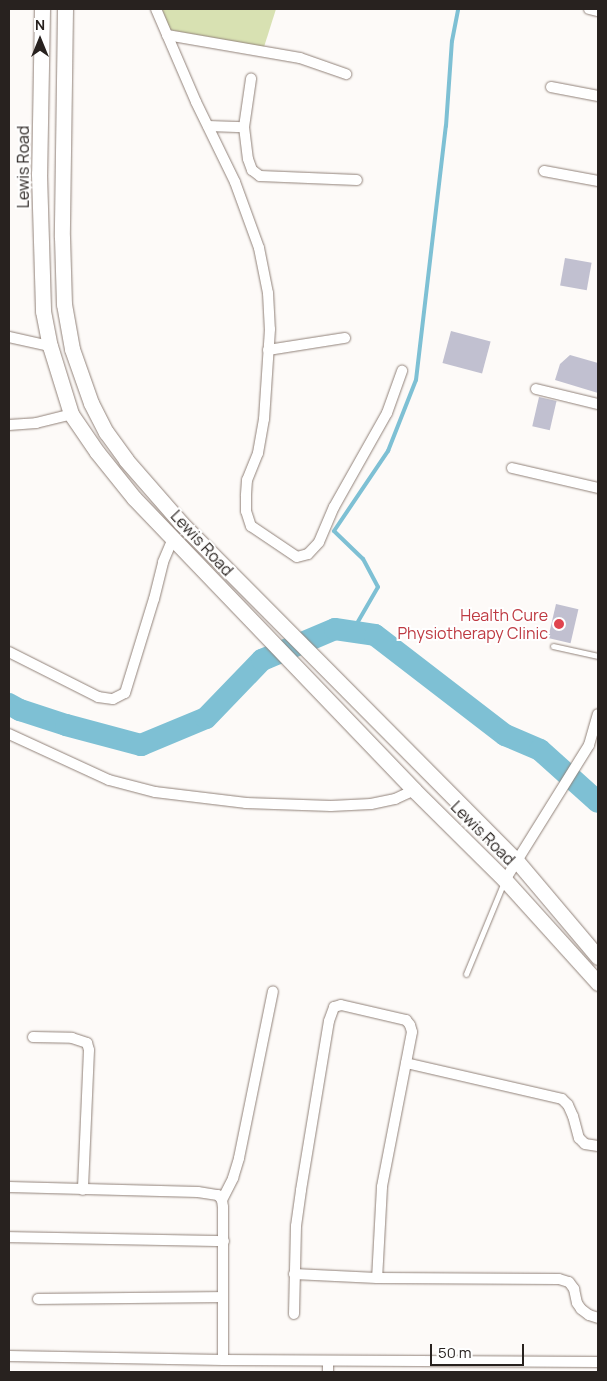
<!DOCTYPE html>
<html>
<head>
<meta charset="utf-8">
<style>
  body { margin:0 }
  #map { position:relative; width:607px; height:1381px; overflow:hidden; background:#fdfaf8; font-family:Manrope,sans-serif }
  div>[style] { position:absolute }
  .green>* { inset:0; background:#d8e1b2 }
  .stream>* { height:4px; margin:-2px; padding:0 2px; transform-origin:2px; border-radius:2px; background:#7ec0d4 }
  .river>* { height:22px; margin:-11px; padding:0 11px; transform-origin:11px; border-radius:11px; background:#7ec0d4 }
  .building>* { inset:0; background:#c1c0d0; transform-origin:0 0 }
  .roads { filter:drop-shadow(0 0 1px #918279) drop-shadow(0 0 1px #918279) }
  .lane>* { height:5px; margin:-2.5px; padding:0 2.5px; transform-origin:2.5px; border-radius:2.5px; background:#fff }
  .street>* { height:10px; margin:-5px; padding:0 5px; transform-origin:5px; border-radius:5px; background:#fff }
  .primary>* { height:15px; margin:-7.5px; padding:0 7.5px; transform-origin:7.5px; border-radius:7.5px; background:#fff }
  .dots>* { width:14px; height:14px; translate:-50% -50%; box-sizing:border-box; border:2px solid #fff; border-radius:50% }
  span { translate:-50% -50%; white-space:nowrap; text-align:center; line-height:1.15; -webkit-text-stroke:4px #fff; paint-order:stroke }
  .street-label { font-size:16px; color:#28221f }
  .health-label { font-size:16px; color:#be3a42 }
  .right { translate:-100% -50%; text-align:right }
  .frame { position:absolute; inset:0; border:10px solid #28221f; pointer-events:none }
  .north { position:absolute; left:15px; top:15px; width:50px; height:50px; -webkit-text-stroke:4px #fff; paint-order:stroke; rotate:0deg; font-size:14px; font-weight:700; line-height:20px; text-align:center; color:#28221f }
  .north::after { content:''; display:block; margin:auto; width:18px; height:22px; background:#28221f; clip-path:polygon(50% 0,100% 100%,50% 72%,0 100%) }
  .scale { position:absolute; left:430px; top:1344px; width:94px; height:22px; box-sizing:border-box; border:2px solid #28221f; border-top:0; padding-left:6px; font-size:15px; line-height:18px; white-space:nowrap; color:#28221f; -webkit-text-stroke:4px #fff; paint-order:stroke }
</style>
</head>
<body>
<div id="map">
  <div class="green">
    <i style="clip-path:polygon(162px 9px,276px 9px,264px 47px,170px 30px)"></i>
  </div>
  <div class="stream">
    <i style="left:352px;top:632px;width:52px;rotate:-60deg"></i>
    <i style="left:378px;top:587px;width:32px;rotate:-118deg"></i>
    <i style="left:363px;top:559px;width:40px;rotate:-136deg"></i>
    <i style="left:334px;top:531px;width:97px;rotate:-56deg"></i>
    <i style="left:388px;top:451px;width:76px;rotate:-68.5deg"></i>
    <i style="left:416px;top:380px;width:256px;rotate:-83.3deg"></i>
    <i style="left:446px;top:126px;width:85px;rotate:-86deg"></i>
    <i style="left:452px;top:41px;width:33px;rotate:-79deg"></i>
  </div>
  <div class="river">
    <i style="left:9px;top:704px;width:13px;rotate:29deg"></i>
    <i style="left:20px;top:710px;width:48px;rotate:18.1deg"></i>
    <i style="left:66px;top:725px;width:78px;rotate:14.9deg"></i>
    <i style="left:141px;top:745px;width:70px;rotate:-22.6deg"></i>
    <i style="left:206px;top:718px;width:81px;rotate:-46deg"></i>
    <i style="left:262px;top:660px;width:79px;rotate:-23deg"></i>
    <i style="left:335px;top:629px;width:40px;rotate:8.5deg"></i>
    <i style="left:375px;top:635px;width:164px;rotate:37.6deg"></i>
    <i style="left:505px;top:735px;width:38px;rotate:23deg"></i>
    <i style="left:540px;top:750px;width:78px;rotate:41.9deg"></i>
  </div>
  <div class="building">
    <i style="left:565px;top:258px;width:27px;height:28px;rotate:10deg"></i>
    <i style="left:451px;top:331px;width:41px;height:33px;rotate:15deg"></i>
    <i style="clip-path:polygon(570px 355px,598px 363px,598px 393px,555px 380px,560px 364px)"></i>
    <i style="left:539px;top:397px;width:18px;height:30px;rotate:13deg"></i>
    <i style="left:556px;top:604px;width:23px;height:35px;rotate:13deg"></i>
  </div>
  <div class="roads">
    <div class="lane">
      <i style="left:553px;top:646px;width:46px;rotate:12.5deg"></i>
      <i style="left:466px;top:974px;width:100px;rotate:-67.6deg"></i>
    </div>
    <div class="street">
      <i style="left:156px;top:9px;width:101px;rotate:66.7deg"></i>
      <i style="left:196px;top:102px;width:89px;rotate:64deg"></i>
      <i style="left:235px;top:182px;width:70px;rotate:70deg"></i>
      <i style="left:259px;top:248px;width:46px;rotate:78.7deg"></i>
      <i style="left:268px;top:293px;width:36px;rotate:87deg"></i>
      <i style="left:270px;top:329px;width:90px;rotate:93.8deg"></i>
      <i style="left:264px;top:419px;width:35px;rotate:100deg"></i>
      <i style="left:258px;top:453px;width:29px;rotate:112deg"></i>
      <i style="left:247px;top:480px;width:16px;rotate:94deg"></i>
      <i style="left:246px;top:496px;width:15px;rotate:90deg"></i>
      <i style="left:246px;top:511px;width:16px;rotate:72deg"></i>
      <i style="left:251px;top:526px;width:55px;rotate:34deg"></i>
      <i style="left:297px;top:557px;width:11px;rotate:-15deg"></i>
      <i style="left:308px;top:554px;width:16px;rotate:-47deg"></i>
      <i style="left:319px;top:542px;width:38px;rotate:-67deg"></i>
      <i style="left:334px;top:507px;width:108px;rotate:-60.6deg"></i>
      <i style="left:387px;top:413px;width:45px;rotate:-70.3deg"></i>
      <i style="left:589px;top:9px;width:9px;rotate:13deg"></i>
      <i style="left:167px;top:35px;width:135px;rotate:9.8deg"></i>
      <i style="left:300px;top:58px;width:49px;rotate:19.2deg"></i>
      <i style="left:551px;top:87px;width:48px;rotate:10.8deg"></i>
      <i style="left:208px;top:126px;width:36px;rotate:2deg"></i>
      <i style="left:244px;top:127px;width:32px;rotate:83deg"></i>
      <i style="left:248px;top:159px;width:12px;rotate:70deg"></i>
      <i style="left:252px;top:170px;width:10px;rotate:37deg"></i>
      <i style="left:260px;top:176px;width:97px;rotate:2.4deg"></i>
      <i style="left:244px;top:127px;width:49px;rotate:-81.7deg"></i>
      <i style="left:544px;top:171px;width:55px;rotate:10.5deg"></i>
      <i style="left:9px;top:337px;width:42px;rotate:12.4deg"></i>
      <i style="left:268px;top:350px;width:78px;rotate:-8.9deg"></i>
      <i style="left:536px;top:389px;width:64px;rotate:13.6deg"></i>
      <i style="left:9px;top:425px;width:27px;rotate:-4deg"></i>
      <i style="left:36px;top:423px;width:36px;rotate:-14deg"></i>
      <i style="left:512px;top:468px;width:88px;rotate:13.1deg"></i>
      <i style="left:9px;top:652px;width:100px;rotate:26.8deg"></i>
      <i style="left:98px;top:697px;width:15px;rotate:8deg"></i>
      <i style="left:113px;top:699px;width:13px;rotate:-27deg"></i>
      <i style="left:125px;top:693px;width:98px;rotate:-72.9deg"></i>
      <i style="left:154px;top:599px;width:38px;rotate:-76deg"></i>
      <i style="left:163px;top:562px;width:26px;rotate:-67deg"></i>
      <i style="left:9px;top:734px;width:110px;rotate:24.7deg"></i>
      <i style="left:109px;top:780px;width:48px;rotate:14.6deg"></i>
      <i style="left:155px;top:792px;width:92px;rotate:6.9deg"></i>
      <i style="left:246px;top:803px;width:85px;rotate:2deg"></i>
      <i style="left:331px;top:806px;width:40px;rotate:-2.9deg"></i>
      <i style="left:371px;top:804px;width:25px;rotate:-12deg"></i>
      <i style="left:395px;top:799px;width:21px;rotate:-25deg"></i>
      <i style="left:505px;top:880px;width:159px;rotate:-58.1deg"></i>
      <i style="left:589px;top:745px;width:32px;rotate:-74deg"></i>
      <i style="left:33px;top:1037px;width:39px;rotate:1deg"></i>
      <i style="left:72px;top:1038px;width:16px;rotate:18deg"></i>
      <i style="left:87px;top:1043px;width:7px;rotate:74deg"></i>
      <i style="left:89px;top:1050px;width:140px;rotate:92.5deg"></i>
      <i style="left:406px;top:1063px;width:160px;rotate:13deg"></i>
      <i style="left:562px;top:1099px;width:8px;rotate:45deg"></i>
      <i style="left:568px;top:1105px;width:12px;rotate:66deg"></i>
      <i style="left:573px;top:1116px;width:23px;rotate:75deg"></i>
      <i style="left:579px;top:1138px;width:8px;rotate:45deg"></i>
      <i style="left:585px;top:1144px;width:13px;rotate:9deg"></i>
      <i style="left:9px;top:1187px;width:189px;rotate:1.5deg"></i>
      <i style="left:198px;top:1192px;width:20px;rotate:9deg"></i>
      <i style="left:218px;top:1195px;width:6px;rotate:51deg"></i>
      <i style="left:222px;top:1200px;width:7px;rotate:82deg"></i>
      <i style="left:223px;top:1207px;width:153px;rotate:90deg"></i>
      <i style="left:222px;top:1200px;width:25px;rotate:-63deg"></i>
      <i style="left:233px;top:1178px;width:21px;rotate:-73deg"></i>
      <i style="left:239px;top:1158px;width:170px;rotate:-78.5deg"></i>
      <i style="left:9px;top:1237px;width:215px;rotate:1.1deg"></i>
      <i style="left:294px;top:1274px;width:83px;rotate:2.8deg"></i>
      <i style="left:377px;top:1278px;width:182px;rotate:0.3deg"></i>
      <i style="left:559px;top:1279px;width:10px;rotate:17deg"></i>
      <i style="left:569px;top:1282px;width:9px;rotate:54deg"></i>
      <i style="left:574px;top:1289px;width:14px;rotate:78deg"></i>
      <i style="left:577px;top:1303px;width:7px;rotate:56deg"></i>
      <i style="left:581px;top:1309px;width:10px;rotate:37deg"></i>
      <i style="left:589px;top:1315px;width:9px;rotate:18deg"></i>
      <i style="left:38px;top:1299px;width:185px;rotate:-0.6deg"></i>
      <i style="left:294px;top:1314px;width:88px;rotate:-88.7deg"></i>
      <i style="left:296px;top:1226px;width:36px;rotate:-82deg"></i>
      <i style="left:301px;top:1190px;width:171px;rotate:-80.6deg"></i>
      <i style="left:329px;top:1021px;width:15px;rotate:-70deg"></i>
      <i style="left:334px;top:1007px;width:7px;rotate:-16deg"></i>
      <i style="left:341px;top:1005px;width:67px;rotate:13deg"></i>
      <i style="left:406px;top:1020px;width:6px;rotate:51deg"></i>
      <i style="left:410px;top:1025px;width:7px;rotate:74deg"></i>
      <i style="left:412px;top:1032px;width:158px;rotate:101deg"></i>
      <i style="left:382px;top:1187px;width:91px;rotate:93.1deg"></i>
      <i style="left:9px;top:1356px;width:214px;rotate:1.1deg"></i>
      <i style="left:223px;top:1360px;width:375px;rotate:0.3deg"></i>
      <i style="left:328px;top:1361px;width:11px;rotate:90deg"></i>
    </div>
    <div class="primary">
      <i style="left:42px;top:9px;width:165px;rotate:91deg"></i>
      <i style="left:39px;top:174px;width:137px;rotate:88.3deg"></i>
      <i style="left:43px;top:311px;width:36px;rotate:79deg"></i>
      <i style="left:50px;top:346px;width:71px;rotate:72.8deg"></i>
      <i style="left:71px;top:414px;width:46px;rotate:55.6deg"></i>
      <i style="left:97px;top:452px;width:59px;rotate:51.2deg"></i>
      <i style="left:134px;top:498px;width:405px;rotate:46.2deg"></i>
      <i style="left:414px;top:790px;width:128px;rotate:44.7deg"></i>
      <i style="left:505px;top:880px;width:139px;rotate:47.9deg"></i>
      <i style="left:65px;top:9px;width:228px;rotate:90.8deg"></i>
      <i style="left:62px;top:237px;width:67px;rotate:88.3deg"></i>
      <i style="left:64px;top:304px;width:46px;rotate:79.9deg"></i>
      <i style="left:72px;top:349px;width:57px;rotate:70.6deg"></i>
      <i style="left:91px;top:403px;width:33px;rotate:63deg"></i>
      <i style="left:106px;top:432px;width:34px;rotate:54deg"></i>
      <i style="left:126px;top:460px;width:84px;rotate:48.9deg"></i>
      <i style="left:181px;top:523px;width:475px;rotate:45.2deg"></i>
      <i style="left:516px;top:860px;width:127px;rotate:49.8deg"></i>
    </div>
  </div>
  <div class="dots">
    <i style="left:559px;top:624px;background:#e0444e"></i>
  </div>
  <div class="street-label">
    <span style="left:23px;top:167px;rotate:-90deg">Lewis Road</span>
    <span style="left:202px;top:543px;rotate:47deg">Lewis Road</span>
    <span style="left:483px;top:833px;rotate:45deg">Lewis Road</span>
  </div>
  <div class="health-label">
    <span class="right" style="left:548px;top:624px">Health Cure<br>Physiotherapy Clinic</span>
  </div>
  <div class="frame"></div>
  <div class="north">N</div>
  <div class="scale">50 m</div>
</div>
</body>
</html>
